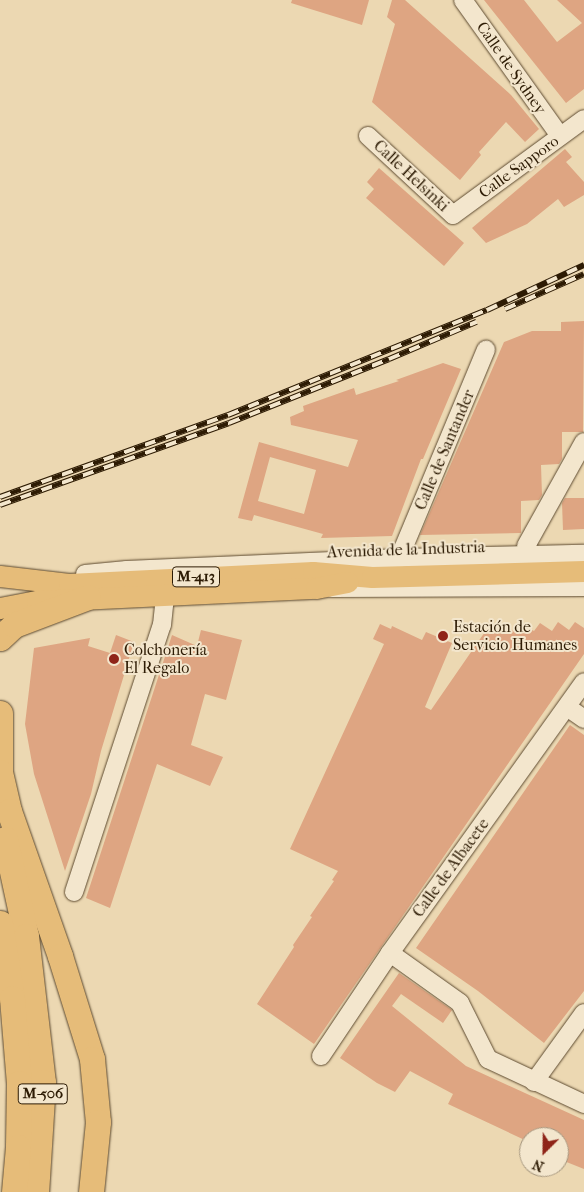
<!DOCTYPE html>
<html>
<head>
<meta charset="utf-8">
<style>
  body { margin:0 }
  #map { position:relative; width:584px; height:1192px; overflow:hidden; background:#ecd8b2; font-family:"IM FELL French Canon",serif }
  div>[style] { position:absolute }
  .building>* { inset:0; background:#dea582 }
  .roads { filter:drop-shadow(0 0 1px #5d4a30) drop-shadow(0 0 1px #5d4a30) }
  .minor>* { height:18px; margin:-9px; padding:0 9px; transform-origin:9px; border-radius:9px; background:#f3e6cd }
  .major>* { height:21px; margin:-10.5px; padding:0 10.5px; transform-origin:10.5px; border-radius:10.5px; background:#e6bc79 }
  .highway>* { height:25px; margin:-12.5px; padding:0 12.5px; transform-origin:12.5px; border-radius:12.5px; background:#e6bc79 }
  .rail>* { height:5.5px; margin-top:-2.75px; transform-origin:0; background:repeating-linear-gradient(90deg,#f3e6cd 0 11px,#2d1b04 0 22px); box-sizing:border-box; border-block:1px solid #2d1b04 }
  .dots>* { width:14px; height:14px; translate:-50% -50%; box-sizing:border-box; border:2px solid #f3e6cd; border-radius:50% }
  span { translate:-50% -50%; white-space:nowrap; text-align:center; line-height:1.15; -webkit-text-stroke:4px #f3e6cd; paint-order:stroke }
  .shield-label span { padding:1px 4px; background:#f3e6cd; border:1px solid; border-radius:4px; -webkit-text-stroke-width:0 }
  .shield-label { font-size:15px; color:#2d1b04; font-weight:700 }
  .street-label { font-size:16px; color:#2d1b04 }
  .poi-label { font-size:16px; color:#2d1b04 }
  .left { translate:0 -50%; text-align:left }
  .north { position:absolute; left:519px; top:1127px; width:50px; height:50px; box-sizing:border-box; background:#f3e6cd; border:1px solid #a4957d; border-radius:50%; rotate:203deg; font-size:14px; font-weight:700; line-height:20px; text-align:center; color:#2d1b04 }
  .north::after { content:''; display:block; margin:auto; width:18px; height:22px; background:#8f2418; clip-path:polygon(50% 0,100% 100%,50% 72%,0 100%) }
</style>
</head>
<body>
<div id="map">
  <div class="building">
    <i style="clip-path:polygon(292px 0,369px 0,362px 25px,291px 3px)"></i>
    <i style="clip-path:polygon(392px 0,405px 0,511px 95px,539px 129px,525px 142px,506px 122px,479px 152px,481px 155px,460px 180px,420px 145px,372px 102px,395px 24px,387px 17px)"></i>
    <i style="clip-path:polygon(484px 0,524px 0,557px 42px,582px 23px,557px 0,584px 0,584px 89px,566px 103px)"></i>
    <i style="clip-path:polygon(565px 149px,572px 157px,566px 162px,584px 182px,584px 195px,564px 207px,558px 199px,527px 224px,486px 243px,472px 228px)"></i>
    <i style="clip-path:polygon(379px 168px,464px 243px,444px 266px,366px 198px,374px 189px,367px 182px)"></i>
    <i style="clip-path:polygon(584px 321px,583px 432px,562px 432px,562px 459px,559px 464px,541px 465px,542px 495px,539px 500px,521px 501px,521px 533px,420px 535px,504px 342px,532px 331px,561px 331px,561px 322px)"></i>
    <i style="clip-path:polygon(evenodd,443px 363px,461px 369px,423px 459px,421px 459px,392px 536px,321px 538px,323px 534px,254px 515px,252px 521px,238px 518px,259px 442px,348px 467px,358px 440px,291px 425px,290px 417px,304px 411px,303px 406px,354px 388px,356px 395px,399px 381px,396px 380px,443px 363px,270px 457px,316px 470px,304px 514px,258px 501px,270px 457px)"></i>
    <i style="clip-path:polygon(565px 498px,584px 498px,584px 529px,563px 530px,562px 503px)"></i>
    <i style="clip-path:polygon(558px 622px,569px 630px,575px 622px,584px 628px,584px 654px,314px 1044px,257px 1004px,294px 947px,293px 945px,312px 917px,310px 916px,334px 881px,332px 880px,338px 871px,290px 849px,384px 644px,373px 639px,380px 624px,391px 629px,392px 626px,422px 640px,426px 632px,452px 643px,425px 707px,431px 710px,489px 626px,499px 633px,505px 625px,516px 633px,522px 624px,534px 631px,540px 623px,552px 631px)"></i>
    <i style="clip-path:polygon(201px 630px,242px 640px,226px 700px,205px 694px,191px 745px,223px 757px,210px 786px,157px 764px,110px 908px,86px 898px,172px 635px,197px 646px)"></i>
    <i style="clip-path:polygon(116px 635px,134px 642px,101px 751px,91px 794px,65px 871px,34px 774px,25px 724px,34px 648px,90px 638px,88px 646px,110px 653px)"></i>
    <i style="clip-path:polygon(570px 725px,584px 735px,584px 991px,544px 1043px,478px 991px,416px 948px)"></i>
    <i style="clip-path:polygon(399px 973px,452px 1010px,443px 1023px,401px 994px,392px 1006px,466px 1066px,584px 1120px,584px 1169px,559px 1159px,559px 1137px,529px 1137px,529px 1142px,448px 1104px,453px 1094px,410px 1071px,395px 1092px,377px 1083px,340px 1058px)"></i>
  </div>
  <div class="roads">
    <div class="minor">
      <i style="left:463px;top:0;width:167px;rotate:54.5deg"></i>
      <i style="left:368px;top:136px;width:116px;rotate:42.9deg"></i>
      <i style="left:453px;top:215px;width:162px;rotate:-36.2deg"></i>
      <i style="left:526px;top:546px;width:119px;rotate:-60.9deg"></i>
      <i style="left:403px;top:549px;width:216px;rotate:-67.4deg"></i>
      <i style="left:85px;top:574px;width:42px;rotate:-5.4deg"></i>
      <i style="left:127px;top:570px;width:274px;rotate:-2.5deg"></i>
      <i style="left:401px;top:558px;width:183px;rotate:-1.3deg"></i>
      <i style="left:332px;top:588px;width:252px;rotate:-0.2deg"></i>
      <i style="left:567px;top:707px;width:21px;rotate:35deg"></i>
      <i style="left:74px;top:892px;width:281px;rotate:-71.8deg"></i>
      <i style="left:162px;top:625px;width:31px;rotate:-84deg"></i>
      <i style="left:390px;top:953px;width:86px;rotate:35.5deg"></i>
      <i style="left:460px;top:1003px;width:63px;rotate:63.4deg"></i>
      <i style="left:488px;top:1059px;width:106px;rotate:25.1deg"></i>
      <i style="left:321px;top:1056px;width:124px;rotate:-56.2deg"></i>
      <i style="left:390px;top:953px;width:333px;rotate:-54.4deg"></i>
      <i style="left:534px;top:1082px;width:85px;rotate:-54.1deg"></i>
    </div>
    <div class="major">
      <i style="left:0;top:576px;width:69px;rotate:6.6deg"></i>
      <i style="left:69px;top:584px;width:244px;rotate:-2.8deg"></i>
      <i style="left:313px;top:572px;width:59px;rotate:4.8deg"></i>
      <i style="left:372px;top:577px;width:212px;rotate:-1.6deg"></i>
      <i style="left:0;top:608px;width:38px;rotate:-11deg"></i>
      <i style="left:37px;top:601px;width:279px;rotate:-2.7deg"></i>
      <i style="left:316px;top:588px;width:32px;rotate:-11deg"></i>
    </div>
    <div class="highway">
      <i style="left:0;top:638px;width:19px;rotate:-43deg"></i>
      <i style="left:14px;top:625px;width:79px;rotate:-20.7deg"></i>
      <i style="left:0;top:713px;width:59px;rotate:90deg"></i>
      <i style="left:0;top:772px;width:40px;rotate:77deg"></i>
      <i style="left:9px;top:811px;width:154px;rotate:70.6deg"></i>
      <i style="left:60px;top:956px;width:108px;rotate:72.7deg"></i>
      <i style="left:92px;top:1059px;width:63px;rotate:84.6deg"></i>
      <i style="left:98px;top:1122px;width:70px;rotate:95.7deg"></i>
      <i style="left:5px;top:839px;width:99px;rotate:77.8deg"></i>
      <i style="left:26px;top:936px;width:147px;rotate:83.4deg"></i>
      <i style="left:43px;top:1082px;width:110px;rotate:93.6deg"></i>
      <i style="left:0;top:923px;width:76px;rotate:80.9deg"></i>
      <i style="left:12px;top:998px;width:85px;rotate:85.3deg"></i>
      <i style="left:19px;top:1083px;width:64px;rotate:90.9deg"></i>
      <i style="left:18px;top:1147px;width:45px;rotate:95.1deg"></i>
    </div>
  </div>
  <div class="rail">
    <i style="left:505px;top:309px;width:86px;rotate:-23.9deg"></i>
    <i style="left:0;top:497px;width:242px;rotate:-19.8deg"></i>
    <i style="left:228px;top:415px;width:279px;rotate:-22.1deg"></i>
    <i style="left:487px;top:310px;width:107px;rotate:-24.9deg"></i>
    <i style="left:0;top:505px;width:243px;rotate:-19.7deg"></i>
    <i style="left:229px;top:423px;width:172px;rotate:-21.8deg"></i>
    <i style="left:389px;top:359px;width:95px;rotate:-23deg"></i>
  </div>
  <div class="dots">
    <i style="left:443px;top:636px;background:#8f2418"></i>
    <i style="left:114px;top:659px;background:#8f2418"></i>
  </div>
  <div class="shield-label">
    <span style="left:196px;top:577px">M-413</span>
    <span style="left:43px;top:1094px">M-506</span>
  </div>
  <div class="street-label">
    <span style="left:511px;top:68px;rotate:55deg">Calle de Sydney</span>
    <span style="left:519px;top:167px;rotate:-36deg">Calle Sapporo</span>
    <span style="left:411px;top:176px;rotate:43deg">Calle Helsinki</span>
    <span style="left:445px;top:450px;rotate:-67deg">Calle de Santander</span>
    <span style="left:406px;top:550px;rotate:-2deg">Avenida de la Industria</span>
    <span style="left:451px;top:868px;rotate:-54deg">Calle de Albacete</span>
  </div>
  <div class="poi-label">
    <span class="left" style="left:453px;top:636px">Estación de<br>Servicio Humanes</span>
    <span class="left" style="left:124px;top:659px">Colchonería<br>El Regalo</span>
  </div>
  <div class="north">N</div>
</div>
</body>
</html>
